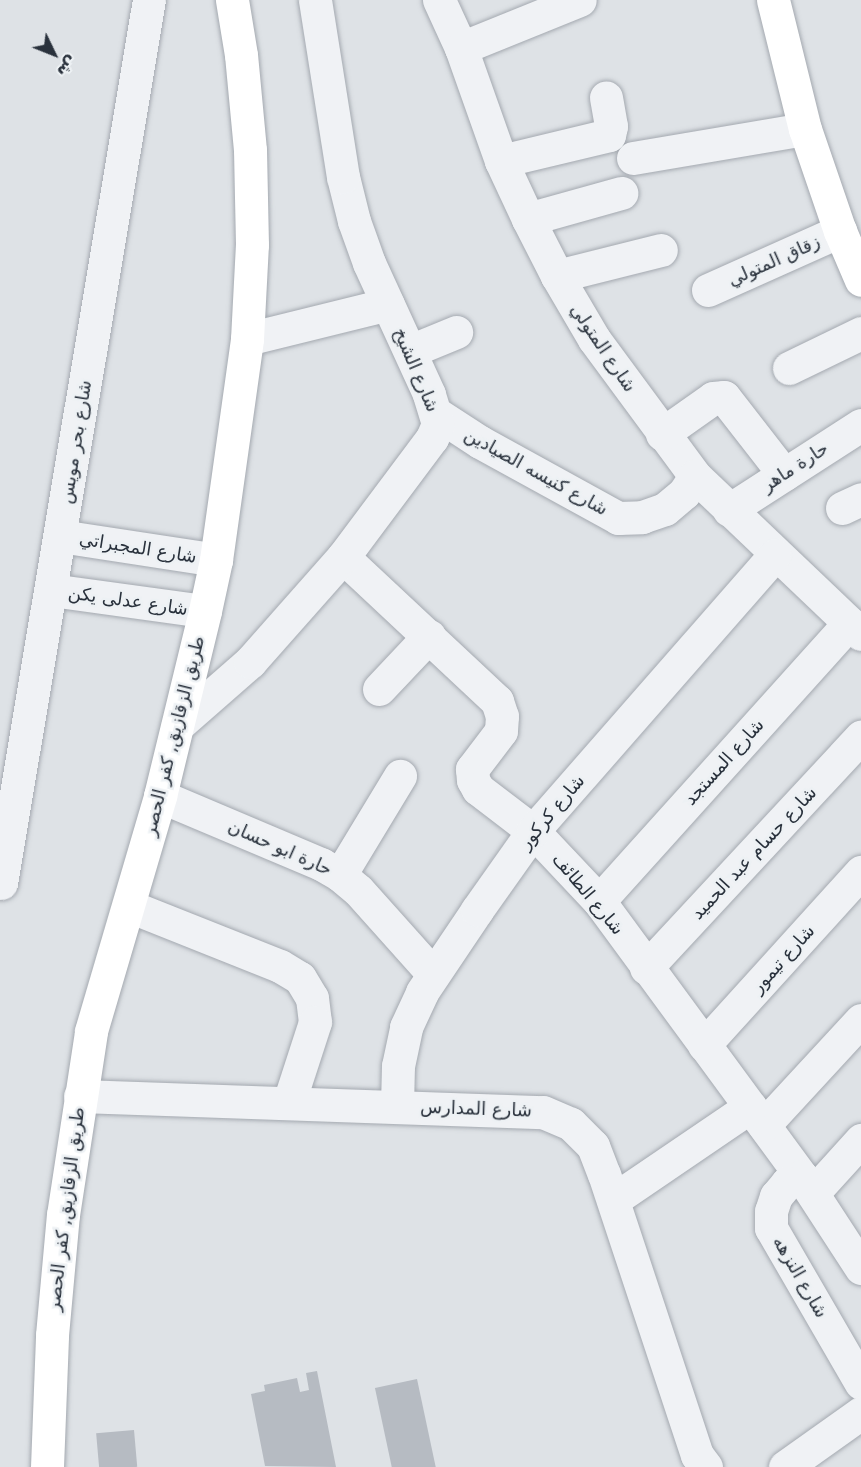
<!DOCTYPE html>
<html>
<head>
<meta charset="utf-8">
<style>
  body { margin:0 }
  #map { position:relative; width:861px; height:1467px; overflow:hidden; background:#dee2e6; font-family:"DejaVu Sans",Cairo,sans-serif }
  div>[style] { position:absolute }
  .building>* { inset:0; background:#b6bbc2; transform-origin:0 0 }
  .roads { filter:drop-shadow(0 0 2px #a4a9b0) drop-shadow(0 0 2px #a4a9b0) }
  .minor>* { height:33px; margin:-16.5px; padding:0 16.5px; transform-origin:16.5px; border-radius:16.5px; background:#f0f2f5 }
  .major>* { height:33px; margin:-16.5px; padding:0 16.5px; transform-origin:16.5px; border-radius:16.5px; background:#fff }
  span { translate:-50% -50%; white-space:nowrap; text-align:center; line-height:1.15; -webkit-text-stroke:5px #edf1f4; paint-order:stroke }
  .street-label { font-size:18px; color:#29313c }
  .north { position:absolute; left:24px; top:24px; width:60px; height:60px; -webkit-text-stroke:4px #edf1f4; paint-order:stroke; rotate:133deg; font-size:16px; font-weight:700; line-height:24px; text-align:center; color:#29313c }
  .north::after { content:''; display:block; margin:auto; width:21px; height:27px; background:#29313c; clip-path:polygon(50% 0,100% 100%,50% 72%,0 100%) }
</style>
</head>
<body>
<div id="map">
  <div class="building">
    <i style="clip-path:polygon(317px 1371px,336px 1467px,265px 1466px,251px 1394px,265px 1391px,264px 1385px,297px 1378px,300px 1392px,309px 1390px,306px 1373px)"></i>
    <i style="left:417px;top:1379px;width:90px;height:43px;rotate:78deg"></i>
    <i style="left:134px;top:1430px;width:37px;height:38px;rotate:85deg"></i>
  </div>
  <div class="roads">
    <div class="minor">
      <i style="left:439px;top:0;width:53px;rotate:65.4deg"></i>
      <i style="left:461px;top:48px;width:120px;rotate:70.5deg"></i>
      <i style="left:501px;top:161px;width:64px;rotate:65deg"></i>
      <i style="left:528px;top:219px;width:64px;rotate:63deg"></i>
      <i style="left:557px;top:276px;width:73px;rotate:59.6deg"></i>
      <i style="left:594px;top:339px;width:170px;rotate:53.6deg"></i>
      <i style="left:695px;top:476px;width:229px;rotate:43.6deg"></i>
      <i style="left:461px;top:48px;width:128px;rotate:-22deg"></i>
      <i style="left:633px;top:158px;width:174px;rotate:-9.6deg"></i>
      <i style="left:501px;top:161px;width:111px;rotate:-13.5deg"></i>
      <i style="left:609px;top:135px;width:9px;rotate:-77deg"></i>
      <i style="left:611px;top:126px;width:29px;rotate:-100deg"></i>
      <i style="left:528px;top:219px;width:97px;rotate:-15.6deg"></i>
      <i style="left:557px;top:276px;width:107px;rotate:-14deg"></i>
      <i style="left:708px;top:290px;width:145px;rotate:-24.1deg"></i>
      <i style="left:247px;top:339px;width:145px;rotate:-13.9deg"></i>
      <i style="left:410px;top:351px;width:50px;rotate:-22.4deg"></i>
      <i style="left:789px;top:368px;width:80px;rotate:-25.9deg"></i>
      <i style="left:437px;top:414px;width:51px;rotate:33.1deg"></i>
      <i style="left:480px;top:442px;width:158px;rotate:28.8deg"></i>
      <i style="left:618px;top:518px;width:24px;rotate:-2deg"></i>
      <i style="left:642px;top:517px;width:24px;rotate:-19deg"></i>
      <i style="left:665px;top:509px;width:25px;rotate:-40deg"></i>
      <i style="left:684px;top:493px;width:20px;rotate:-57deg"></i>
      <i style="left:662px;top:434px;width:62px;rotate:-35.2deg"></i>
      <i style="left:713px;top:398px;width:11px;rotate:-5deg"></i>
      <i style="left:724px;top:397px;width:98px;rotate:52.1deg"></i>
      <i style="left:842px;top:508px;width:21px;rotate:-25deg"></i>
      <i style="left:729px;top:510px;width:157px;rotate:-32.8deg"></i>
      <i style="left:60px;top:536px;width:158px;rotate:8.7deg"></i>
      <i style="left:343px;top:557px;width:211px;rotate:43.1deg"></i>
      <i style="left:497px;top:701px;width:16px;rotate:72deg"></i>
      <i style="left:502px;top:716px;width:15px;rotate:94deg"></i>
      <i style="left:501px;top:731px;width:48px;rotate:127.3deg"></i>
      <i style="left:472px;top:769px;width:11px;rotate:85deg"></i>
      <i style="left:473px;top:780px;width:10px;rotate:61deg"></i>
      <i style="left:478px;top:789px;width:69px;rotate:37.4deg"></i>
      <i style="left:533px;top:831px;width:96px;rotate:46.7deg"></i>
      <i style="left:599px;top:901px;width:341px;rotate:53.7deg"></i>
      <i style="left:801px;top:1176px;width:110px;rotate:56.9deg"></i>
      <i style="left:51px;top:590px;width:155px;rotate:7.8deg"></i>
      <i style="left:379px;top:689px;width:73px;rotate:-46.7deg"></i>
      <i style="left:178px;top:725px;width:96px;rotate:-41.2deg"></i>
      <i style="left:250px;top:662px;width:140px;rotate:-48.5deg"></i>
      <i style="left:343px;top:557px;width:149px;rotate:-53.2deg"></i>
      <i style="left:432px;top:438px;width:15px;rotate:-67deg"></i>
      <i style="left:438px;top:424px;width:31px;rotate:-107deg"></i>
      <i style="left:429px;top:394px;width:144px;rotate:-114.6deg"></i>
      <i style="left:369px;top:263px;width:45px;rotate:-109.7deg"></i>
      <i style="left:354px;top:221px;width:45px;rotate:-104deg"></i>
      <i style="left:343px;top:177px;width:179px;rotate:-99deg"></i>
      <i style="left:160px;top:796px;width:175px;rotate:22.9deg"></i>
      <i style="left:321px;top:864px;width:22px;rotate:30deg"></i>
      <i style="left:340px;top:875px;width:23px;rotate:40deg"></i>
      <i style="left:358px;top:890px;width:113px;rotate:48.2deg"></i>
      <i style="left:340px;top:875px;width:116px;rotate:-58.8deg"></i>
      <i style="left:1px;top:883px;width:895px;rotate:-80.49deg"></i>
      <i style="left:599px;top:901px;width:374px;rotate:-48deg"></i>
      <i style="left:129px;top:906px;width:162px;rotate:21.7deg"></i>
      <i style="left:280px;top:966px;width:23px;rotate:31deg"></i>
      <i style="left:300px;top:978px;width:23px;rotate:59deg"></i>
      <i style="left:312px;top:998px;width:24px;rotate:83deg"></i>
      <i style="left:315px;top:1022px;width:84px;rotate:108deg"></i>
      <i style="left:646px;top:968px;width:316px;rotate:-47.1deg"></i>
      <i style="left:704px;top:1045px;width:234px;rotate:-47.8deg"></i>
      <i style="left:80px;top:1096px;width:463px;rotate:2deg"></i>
      <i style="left:543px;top:1112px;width:30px;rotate:23deg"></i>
      <i style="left:571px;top:1124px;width:31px;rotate:45deg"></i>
      <i style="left:593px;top:1146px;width:30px;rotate:69deg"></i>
      <i style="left:604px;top:1174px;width:296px;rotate:71.7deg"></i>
      <i style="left:697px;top:1455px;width:15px;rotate:53deg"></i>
      <i style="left:397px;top:1106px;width:40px;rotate:-88.6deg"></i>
      <i style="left:398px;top:1066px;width:40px;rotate:-78deg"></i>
      <i style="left:406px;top:1027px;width:38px;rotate:-65deg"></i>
      <i style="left:422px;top:992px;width:99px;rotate:-56.1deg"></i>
      <i style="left:477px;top:910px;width:97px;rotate:-54.7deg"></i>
      <i style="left:533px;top:831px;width:367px;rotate:-48.8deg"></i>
      <i style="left:764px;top:1125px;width:143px;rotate:-47.3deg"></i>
      <i style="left:801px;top:1176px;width:16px;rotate:153deg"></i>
      <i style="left:787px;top:1183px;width:17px;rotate:130deg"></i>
      <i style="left:776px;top:1196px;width:16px;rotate:108deg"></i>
      <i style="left:771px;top:1211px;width:17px;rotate:90deg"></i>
      <i style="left:771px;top:1228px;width:179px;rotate:59.9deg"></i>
      <i style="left:813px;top:1193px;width:72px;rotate:-47.8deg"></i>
      <i style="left:613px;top:1200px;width:166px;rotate:-34.2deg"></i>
      <i style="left:785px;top:1467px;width:93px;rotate:-35.4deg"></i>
    </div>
    <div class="major">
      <i style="left:773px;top:0;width:133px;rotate:76.1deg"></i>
      <i style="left:805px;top:129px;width:108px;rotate:71.1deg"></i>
      <i style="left:840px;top:231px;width:53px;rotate:66.8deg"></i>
      <i style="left:47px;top:1467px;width:132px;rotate:-87.8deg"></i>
      <i style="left:52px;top:1335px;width:121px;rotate:-84.8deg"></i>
      <i style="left:63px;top:1215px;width:186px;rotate:-81.3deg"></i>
      <i style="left:91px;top:1031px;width:245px;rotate:-73.6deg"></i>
      <i style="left:160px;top:796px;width:190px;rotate:-76.3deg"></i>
      <i style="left:205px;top:611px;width:52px;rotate:-77.8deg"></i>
      <i style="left:216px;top:560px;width:223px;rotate:-82deg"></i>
      <i style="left:247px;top:339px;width:94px;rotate:-87deg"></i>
      <i style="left:252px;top:245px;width:95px;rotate:-91.2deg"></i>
      <i style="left:250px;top:150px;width:95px;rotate:-95.4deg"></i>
      <i style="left:241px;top:55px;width:56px;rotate:-99.3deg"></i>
    </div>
  </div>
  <div class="street-label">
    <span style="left:774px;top:261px;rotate:-24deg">زقاق المتولي</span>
    <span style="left:603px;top:348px;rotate:56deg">شارع المتولي</span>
    <span style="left:416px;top:370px;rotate:67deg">شارع الشيخ</span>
    <span style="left:76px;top:442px;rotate:-81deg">شارع بحر مويس</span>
    <span style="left:795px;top:467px;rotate:-33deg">حارة ماهر</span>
    <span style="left:536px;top:472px;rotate:29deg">شارع كنيسه الصيادين</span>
    <span style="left:138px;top:548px;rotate:9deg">شارع المجبراتي</span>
    <span style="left:128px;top:601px;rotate:8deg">شارع عدلى يكن</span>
    <span style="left:174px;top:736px;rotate:-76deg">طريق الزقازيق, كفر الحصر</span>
    <span style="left:724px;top:762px;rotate:-48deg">شارع المستجد</span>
    <span style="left:552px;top:812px;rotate:-50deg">شارع كركور</span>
    <span style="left:280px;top:848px;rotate:24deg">حارة ابو حسان</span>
    <span style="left:754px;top:853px;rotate:-47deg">شارع حسام عبد الحميد</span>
    <span style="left:588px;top:894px;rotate:50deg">شارع الطائف</span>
    <span style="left:783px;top:959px;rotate:-48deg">شارع تيمور</span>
    <span style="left:476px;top:1109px;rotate:2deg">شارع المدارس</span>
    <span style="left:66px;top:1209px;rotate:-83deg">طريق الزقازيق, كفر الحصر</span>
    <span style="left:800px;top:1277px;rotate:60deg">شارع النزهه</span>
  </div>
  <div class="north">ش</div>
</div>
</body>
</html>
